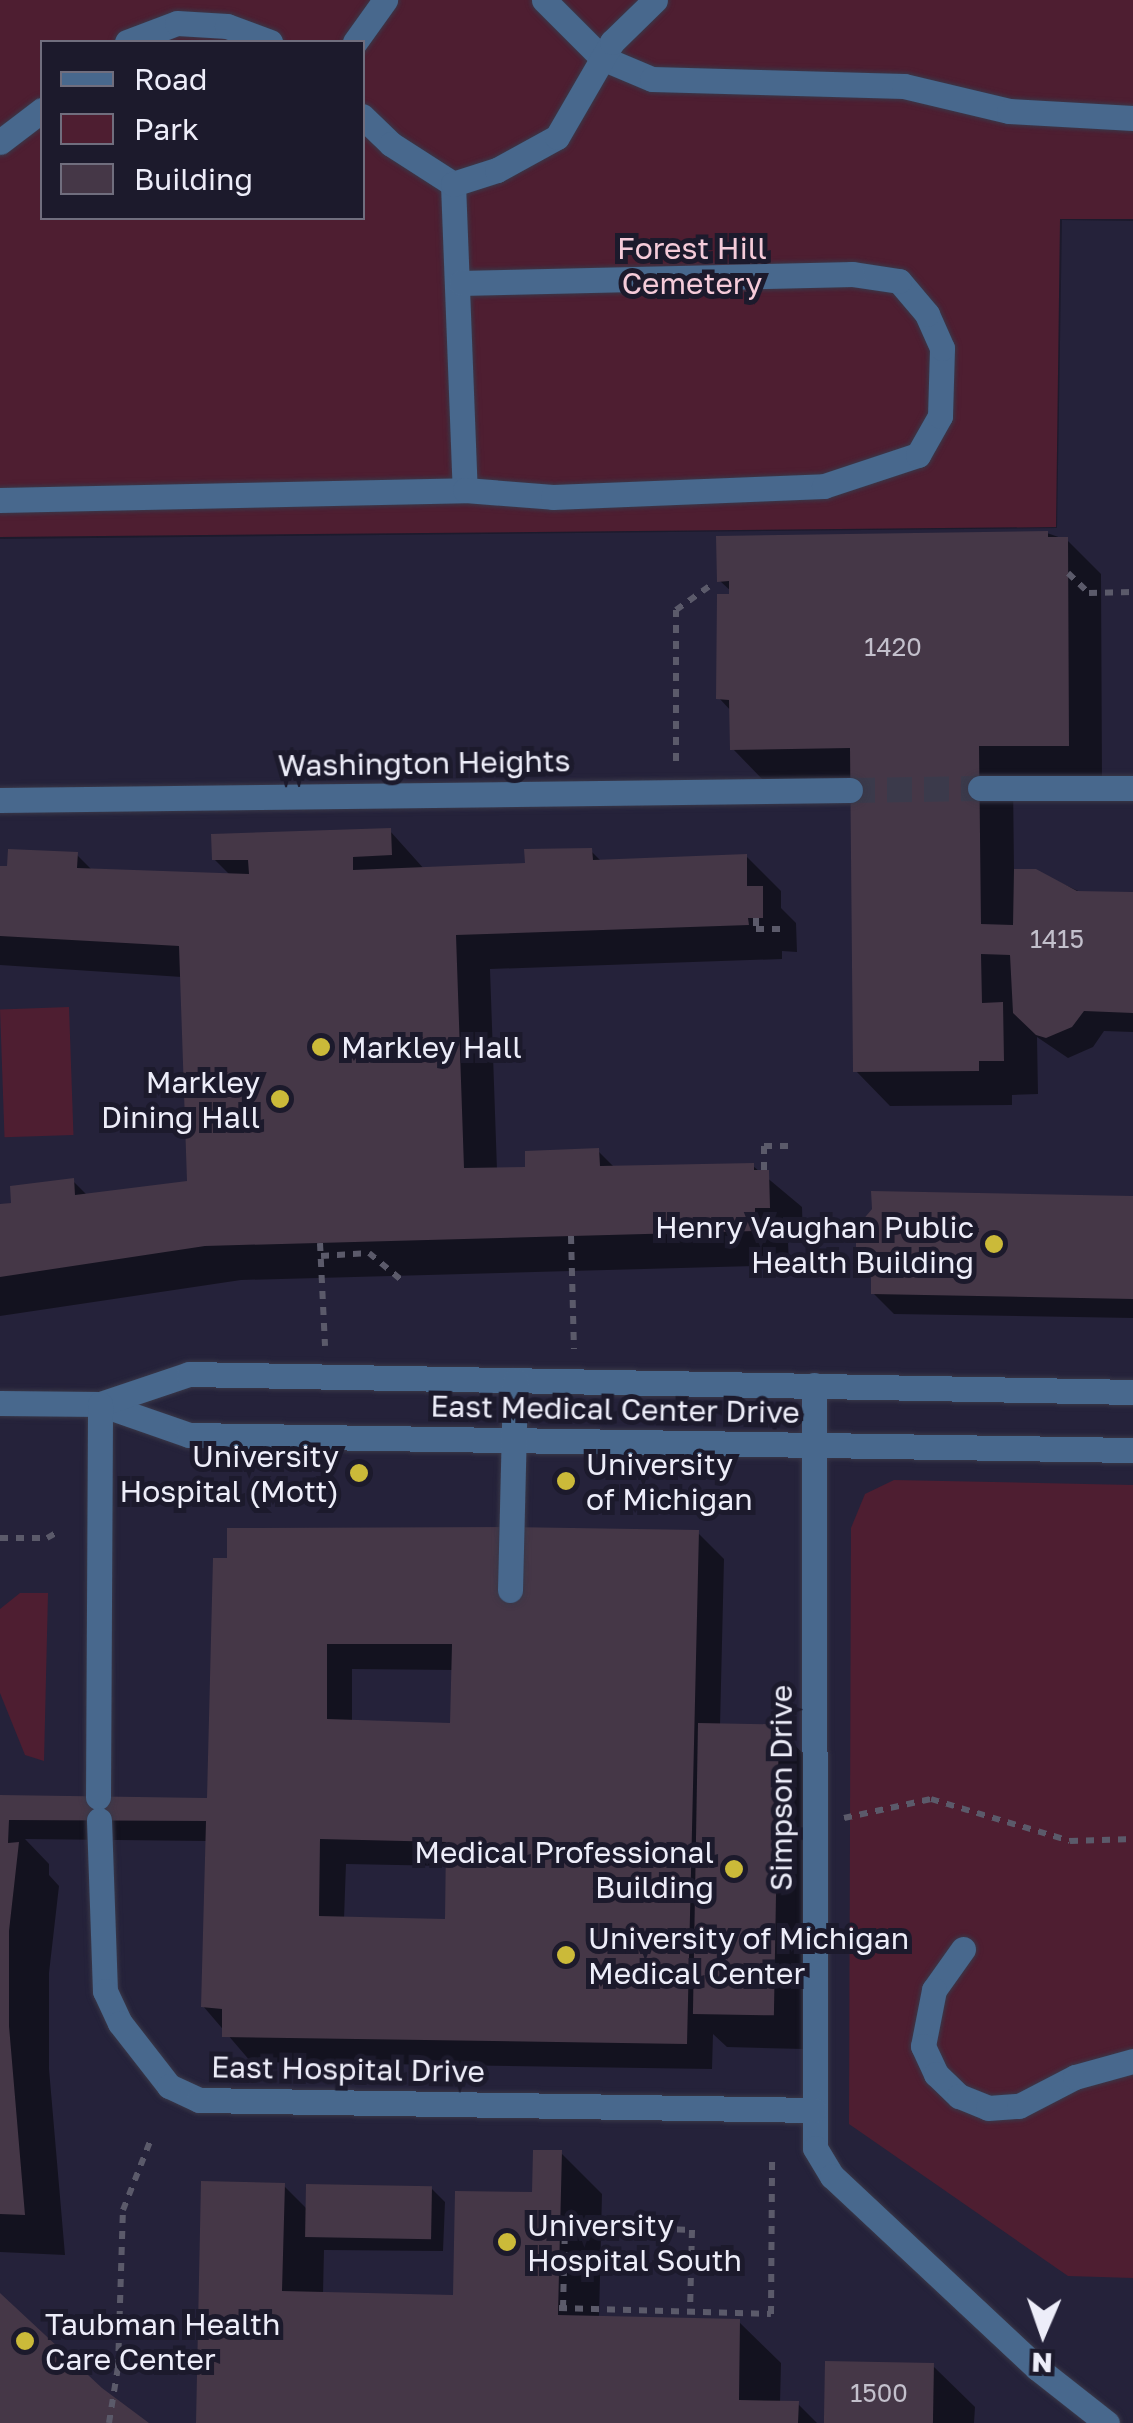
<!DOCTYPE html>
<html>
<head>
<meta charset="utf-8">
<style>
  body { margin:0 }
  #map { position:relative; width:1133px; height:2423px; overflow:hidden; background:#1c1a2c; font-family:"Golos Text",sans-serif }
  div>[style] { position:absolute }
  .built>* { inset:0; background:#25223a }
  .green>* { inset:0; background:#4e1e31; transform-origin:0 0 }
  .shadow>* { inset:0; background:#0007 }
  .building>* { inset:0; background:#453747; transform-origin:0 0 }
  .minor-tunnel>* { height:25px; margin-top:-12.5px; transform-origin:0; background:repeating-linear-gradient(90deg,#3b3a4b 0 25px,transparent 0 37px) }
  .path>* { height:6px; margin-top:-3px; transform-origin:0; background:repeating-linear-gradient(90deg,#5b5a6a 0 8px,transparent 0 16px) }
  .roads { filter:drop-shadow(0 0 2px #393849) drop-shadow(0 0 2px #393849) }
  .minor>* { height:25px; margin:-12.5px; padding:0 12.5px; transform-origin:12.5px; border-radius:12.5px; background:#48688d }
  .dots>* { width:28px; height:28px; translate:-50% -50%; box-sizing:border-box; border:5px solid #1c1a2c; border-radius:50% }
  span { translate:-50% -50%; white-space:nowrap; text-align:center; line-height:1.15; -webkit-text-stroke:10px #1c1a2c; paint-order:stroke }
  .number-label { font-size:25px; color:#c3c0cc }
  .number-label span { -webkit-text-stroke-width:0 }
  .park-label { font-size:30px; color:#f5cbd9 }
  .street-label { font-size:30px; color:#ededf9 }
  .poi-label { font-size:30px; color:#ededf9 }
  .left { translate:0 -50%; text-align:left }
  .right { translate:-100% -50%; text-align:right }
  .legend { position:absolute; left:40px; top:40px; width:325px; height:180px; box-sizing:border-box; background:#1c1a2c; border:2px solid #706e7e; margin:0; padding:12px 18px; list-style:none; font-size:30px; color:#ededf9 }
  .legend li { display:flex; align-items:center; gap:20px; height:50px }
  .legend b { width:50px; border:2px solid #706e7e }
  .north { position:absolute; left:993px; top:2283px; width:100px; height:100px; -webkit-text-stroke:8px #1c1a2c; paint-order:stroke; rotate:182deg; font-size:28px; font-weight:700; line-height:40px; text-align:center; color:#ededf9 }
  .north::after { content:''; display:block; margin:auto; width:35px; height:45px; background:#ededf9; clip-path:polygon(50% 0,100% 100%,50% 72%,0 100%) }
</style>
</head>
<body>
<div id="map">
  <div class="built">
    <i style="clip-path:polygon(1062px 220px,1133px 221px,1133px 2423px,0 2423px,0 539px,1057px 528px)"></i>
  </div>
  <div class="green">
    <i style="clip-path:polygon(evenodd,0 0,1133px 0,1133px 219px,1060px 219px,1056px 527px,0 537px,0 0,42px 42px,362px 42px,362px 218px,42px 218px,42px 42px)"></i>
    <i style="left:69px;top:1007px;width:128px;height:69px;rotate:88deg"></i>
    <i style="clip-path:polygon(894px 1480px,1133px 1485px,1133px 2278px,1068px 2276px,849px 2124px,851px 1528px,865px 1494px)"></i>
    <i style="clip-path:polygon(20px 1593px,48px 1593px,44px 1761px,25px 1755px,0 1693px,0 1609px)"></i>
  </div>
  <div class="shadow">
    <i style="clip-path:polygon(1047px 533px,1067px 540px,1101px 574px,1102px 780px,1013px 780px,1014px 871px,1035px 871px,1089px 896px,1133px 892px,1133px 1032px,1104px 1031px,1093px 1047px,1068px 1058px,1037px 1037px,1038px 1094px,1012px 1095px,1012px 1105px,890px 1106px,856px 1071px,853px 782px,767px 784px,733px 749px,732px 712px,719px 698px,732px 592px,720px 581px)"></i>
    <i style="clip-path:polygon(390px 831px,425px 870px,527px 866px,591px 851px,602px 862px,746px 856px,781px 891px,781px 908px,796px 923px,797px 952px,782px 951px,782px 959px,490px 969px,497px 1170px,528px 1170px,598px 1151px,616px 1169px,753px 1166px,802px 1207px,803px 1242px,788px 1242px,789px 1265px,241px 1280px,0 1316px,0 1207px,73px 1181px,88px 1196px,190px 1183px,182px 977px,0 965px,0 868px,77px 855px,93px 871px,231px 876px,214px 859px)"></i>
    <i style="clip-path:polygon(1133px 1198px,1133px 1318px,894px 1314px,873px 1293px)"></i>
    <i style="clip-path:polygon(evenodd,698px 1533px,724px 1559px,720px 1726px,777px 1728px,812px 1762px,804px 2049px,727px 2047px,713px 2034px,712px 2069px,251px 2062px,203px 2006px,208px 1841px,25px 1839px,49px 1864px,49px 1875px,59px 1886px,49px 1973px,49px 2069px,65px 2255px,0 2252px,0 1798px,209px 1801px,215px 1561px,698px 1533px,352px 1669px,454px 1670px,453px 1725px,352px 1722px,352px 1669px,698px 1533px,346px 1864px,448px 1866px,447px 1921px,344px 1919px,346px 1864px)"></i>
    <i style="clip-path:polygon(561px 2153px,602px 2194px,599px 2318px,739px 2322px,781px 2363px,780px 2403px,798px 2404px,817px 2423px,198px 2423px,284px 2186px,308px 2210px,431px 2188px,445px 2202px,443px 2251px,324px 2250px,323px 2294px,455px 2297px)"></i>
    <i style="clip-path:polygon(933px 2366px,975px 2407px,974px 2423px,826px 2423px)"></i>
  </div>
  <div class="building">
    <i style="clip-path:polygon(1048px 531px,1048px 537px,1068px 537px,1069px 746px,979px 746px,981px 924px,1013px 925px,1014px 869px,1036px 869px,1077px 891px,1133px 892px,1133px 1013px,1084px 1011px,1072px 1027px,1046px 1038px,1036px 1035px,1013px 1013px,1010px 955px,981px 954px,982px 1003px,1003px 1002px,1004px 1061px,979px 1061px,979px 1071px,853px 1072px,850px 748px,730px 750px,729px 700px,716px 699px,717px 594px,729px 594px,729px 581px,717px 582px,716px 536px)"></i>
    <i style="clip-path:polygon(391px 828px,392px 855px,353px 857px,353px 870px,525px 863px,524px 849px,592px 848px,593px 860px,747px 854px,747px 886px,763px 886px,763px 918px,748px 918px,749px 925px,456px 935px,464px 1168px,525px 1167px,525px 1151px,599px 1148px,600px 1166px,754px 1163px,754px 1170px,769px 1170px,770px 1208px,755px 1208px,755px 1231px,205px 1246px,0 1277px,0 1204px,11px 1203px,10px 1186px,74px 1178px,75px 1195px,187px 1181px,179px 946px,0 936px,0 866px,7px 866px,8px 849px,78px 852px,77px 868px,249px 874px,248px 860px,212px 860px,211px 834px)"></i>
    <i style="clip-path:polygon(871px 1191px,1133px 1196px,1133px 1299px,871px 1294px,871px 1278px,856px 1259px,856px 1228px,872px 1209px)"></i>
    <i style="clip-path:polygon(evenodd,509px 1527px,699px 1530px,687px 2044px,222px 2037px,222px 2009px,201px 2007px,206px 1821px,9px 1820px,8px 1843px,19px 1842px,9px 1931px,9px 2026px,25px 2215px,0 2214px,0 1795px,207px 1798px,213px 1558px,227px 1558px,227px 1528px,509px 1527px,327px 1644px,452px 1644px,450px 1723px,327px 1719px,327px 1644px,509px 1527px,320px 1839px,446px 1842px,445px 1919px,319px 1916px,320px 1839px)"></i>
    <i style="left:698px;top:1723px;width:81px;height:291px;rotate:1deg"></i>
    <i style="clip-path:polygon(533px 2150px,562px 2150px,558px 2315px,740px 2319px,739px 2400px,799px 2401px,798px 2423px,196px 2423px,201px 2181px,285px 2183px,282px 2291px,453px 2295px,455px 2191px,532px 2192px)"></i>
    <i style="left:306px;top:2184px;width:126px;height:53px;rotate:1deg"></i>
    <i style="clip-path:polygon(0 2293px,102px 2388px,149px 2423px,0 2423px)"></i>
    <i style="left:825px;top:2361px;width:109px;height:62px;rotate:1deg"></i>
  </div>
  <div class="minor-tunnel">
    <i style="left:850px;top:790px;width:130px;rotate:-0.9deg"></i>
  </div>
  <div class="path">
    <i style="left:1068px;top:573px;width:29px;rotate:44deg"></i>
    <i style="left:1089px;top:593px;width:44px;rotate:-1.3deg"></i>
    <i style="left:676px;top:761px;width:151px;rotate:-90deg"></i>
    <i style="left:676px;top:610px;width:43px;rotate:-35.5deg"></i>
    <i style="left:756px;top:918px;width:11px;rotate:90deg"></i>
    <i style="left:756px;top:929px;width:24px"></i>
    <i style="left:764px;top:1170px;width:24px;rotate:-90deg"></i>
    <i style="left:764px;top:1146px;width:26px"></i>
    <i style="left:571px;top:1236px;width:113px;rotate:88.5deg"></i>
    <i style="left:320px;top:1243px;width:103px;rotate:87.2deg"></i>
    <i style="left:321px;top:1256px;width:48px;rotate:-3.6deg"></i>
    <i style="left:369px;top:1253px;width:47px;rotate:39.8deg"></i>
    <i style="left:0;top:1538px;width:47px"></i>
    <i style="left:47px;top:1538px;width:13px;rotate:-29deg"></i>
    <i style="left:844px;top:1818px;width:89px;rotate:-12.3deg"></i>
    <i style="left:931px;top:1799px;width:145px;rotate:16.8deg"></i>
    <i style="left:1070px;top:1841px;width:63px;rotate:-1.8deg"></i>
    <i style="left:559px;top:2308px;width:212px;rotate:1.6deg"></i>
    <i style="left:771px;top:2314px;width:160px;rotate:-89.6deg"></i>
    <i style="left:563px;top:2308px;width:83px;rotate:-88.6deg"></i>
    <i style="left:565px;top:2225px;width:127px;rotate:2.3deg"></i>
    <i style="left:692px;top:2230px;width:82px;rotate:91.4deg"></i>
    <i style="left:109px;top:2423px;width:57px;rotate:-80.9deg"></i>
    <i style="left:118px;top:2367px;width:157px;rotate:-88.2deg"></i>
    <i style="left:123px;top:2210px;width:76px;rotate:-68.5deg"></i>
  </div>
  <div class="roads">
    <div class="minor">
      <i style="left:544px;top:0;width:82px;rotate:45deg"></i>
      <i style="left:602px;top:58px;width:54px;rotate:22.8deg"></i>
      <i style="left:652px;top:79px;width:252px;rotate:1.6deg"></i>
      <i style="left:904px;top:86px;width:108px;rotate:13.4deg"></i>
      <i style="left:1009px;top:111px;width:124px;rotate:3.2deg"></i>
      <i style="left:127px;top:42px;width:53px;rotate:-20.8deg"></i>
      <i style="left:177px;top:23px;width:50px;rotate:3.4deg"></i>
      <i style="left:227px;top:26px;width:46px;rotate:20.4deg"></i>
      <i style="left:355px;top:42px;width:52px;rotate:-54.5deg"></i>
      <i style="left:362px;top:116px;width:40px;rotate:44deg"></i>
      <i style="left:391px;top:144px;width:74px;rotate:32.8deg"></i>
      <i style="left:453px;top:184px;width:306px;rotate:87.8deg"></i>
      <i style="left:0;top:142px;width:53px;rotate:-37.3deg"></i>
      <i style="left:453px;top:184px;width:46px;rotate:-17.7deg"></i>
      <i style="left:497px;top:170px;width:68px;rotate:-28.8deg"></i>
      <i style="left:557px;top:137px;width:110px;rotate:-59.9deg"></i>
      <i style="left:612px;top:42px;width:60px;rotate:-44.3deg"></i>
      <i style="left:0;top:500px;width:465px;rotate:-1.2deg"></i>
      <i style="left:465px;top:490px;width:88px;rotate:4.5deg"></i>
      <i style="left:553px;top:497px;width:271px;rotate:-2.3deg"></i>
      <i style="left:824px;top:486px;width:99px;rotate:-18.3deg"></i>
      <i style="left:918px;top:455px;width:45px;rotate:-60.6deg"></i>
      <i style="left:940px;top:416px;width:68px;rotate:-88.3deg"></i>
      <i style="left:942px;top:348px;width:37px;rotate:-114deg"></i>
      <i style="left:927px;top:314px;width:43px;rotate:-130.3deg"></i>
      <i style="left:899px;top:281px;width:48px;rotate:-171.5deg"></i>
      <i style="left:852px;top:274px;width:391px;rotate:178.7deg"></i>
      <i style="left:980px;top:788px;width:153px"></i>
      <i style="left:0;top:800px;width:850px;rotate:-0.67deg"></i>
      <i style="left:814px;top:1385px;width:763px;rotate:89.92deg"></i>
      <i style="left:815px;top:2148px;width:33px;rotate:59deg"></i>
      <i style="left:832px;top:2176px;width:281px;rotate:43.1deg"></i>
      <i style="left:1037px;top:2368px;width:89px;rotate:38.2deg"></i>
      <i style="left:0;top:1403px;width:100px;rotate:0.6deg"></i>
      <i style="left:100px;top:1404px;width:94px;rotate:19.2deg"></i>
      <i style="left:189px;top:1435px;width:944px;rotate:0.91deg"></i>
      <i style="left:100px;top:1404px;width:94px;rotate:-18.6deg"></i>
      <i style="left:189px;top:1374px;width:944px;rotate:1.09deg"></i>
      <i style="left:510px;top:1590px;width:210px;rotate:-88.6deg"></i>
      <i style="left:98px;top:1797px;width:393px;rotate:-89.7deg"></i>
      <i style="left:99px;top:1820px;width:171px;rotate:88deg"></i>
      <i style="left:105px;top:1991px;width:35px;rotate:65deg"></i>
      <i style="left:120px;top:2023px;width:80px;rotate:52.1deg"></i>
      <i style="left:169px;top:2086px;width:33px;rotate:25deg"></i>
      <i style="left:199px;top:2100px;width:615px;rotate:0.93deg"></i>
      <i style="left:963px;top:1949px;width:50px;rotate:125.3deg"></i>
      <i style="left:934px;top:1990px;width:57px;rotate:101.1deg"></i>
      <i style="left:923px;top:2046px;width:31px;rotate:65deg"></i>
      <i style="left:936px;top:2074px;width:32px;rotate:44deg"></i>
      <i style="left:959px;top:2096px;width:31px;rotate:22deg"></i>
      <i style="left:988px;top:2108px;width:31px;rotate:-4deg"></i>
      <i style="left:1019px;top:2106px;width:63px;rotate:-27.4deg"></i>
      <i style="left:1075px;top:2077px;width:60px;rotate:-15.4deg"></i>
    </div>
  </div>
  <div class="dots">
    <i style="left:321px;top:1047px;background:#cbba39"></i>
    <i style="left:280px;top:1099px;background:#cbba39"></i>
    <i style="left:994px;top:1244px;background:#cbba39"></i>
    <i style="left:359px;top:1473px;background:#cbba39"></i>
    <i style="left:566px;top:1481px;background:#cbba39"></i>
    <i style="left:734px;top:1869px;background:#cbba39"></i>
    <i style="left:566px;top:1955px;background:#cbba39"></i>
    <i style="left:507px;top:2242px;background:#cbba39"></i>
    <i style="left:25px;top:2341px;background:#cbba39"></i>
  </div>
  <div class="number-label">
    <span style="left:893px;top:647px">1420</span>
    <span style="left:1057px;top:939px">1415</span>
    <span style="left:879px;top:2393px">1500</span>
  </div>
  <div class="park-label">
    <span style="left:692px;top:265px">Forest Hill<br>Cemetery</span>
  </div>
  <div class="street-label">
    <span style="left:424px;top:763px;rotate:-1deg">Washington Heights</span>
    <span style="left:615px;top:1409px;rotate:1deg">East Medical Center Drive</span>
    <span style="left:781px;top:1788px;rotate:-90deg">Simpson Drive</span>
    <span style="left:348px;top:2069px;rotate:1deg">East Hospital Drive</span>
  </div>
  <div class="poi-label">
    <span class="left" style="left:341px;top:1047px">Markley Hall</span>
    <span class="right" style="left:260px;top:1099px">Markley<br>Dining Hall</span>
    <span class="right" style="left:974px;top:1244px">Henry Vaughan Public<br>Health Building</span>
    <span class="right" style="left:339px;top:1473px">University<br>Hospital (Mott)</span>
    <span class="left" style="left:586px;top:1481px">University<br>of Michigan</span>
    <span class="right" style="left:714px;top:1869px">Medical Professional<br>Building</span>
    <span class="left" style="left:588px;top:1955px">University of Michigan<br>Medical Center</span>
    <span class="left" style="left:527px;top:2242px">University<br>Hospital South</span>
    <span class="left" style="left:45px;top:2341px">Taubman Health<br>Care Center</span>
  </div>
  <ul class="legend">
  <li><b style="height:12px;background:#48688d"></b>Road</li>
  <li><b style="height:28px;background:#4e1e31"></b>Park</li>
  <li><b style="height:28px;background:#453747"></b>Building</li>
  </ul>
  <div class="north">N</div>
</div>
</body>
</html>
